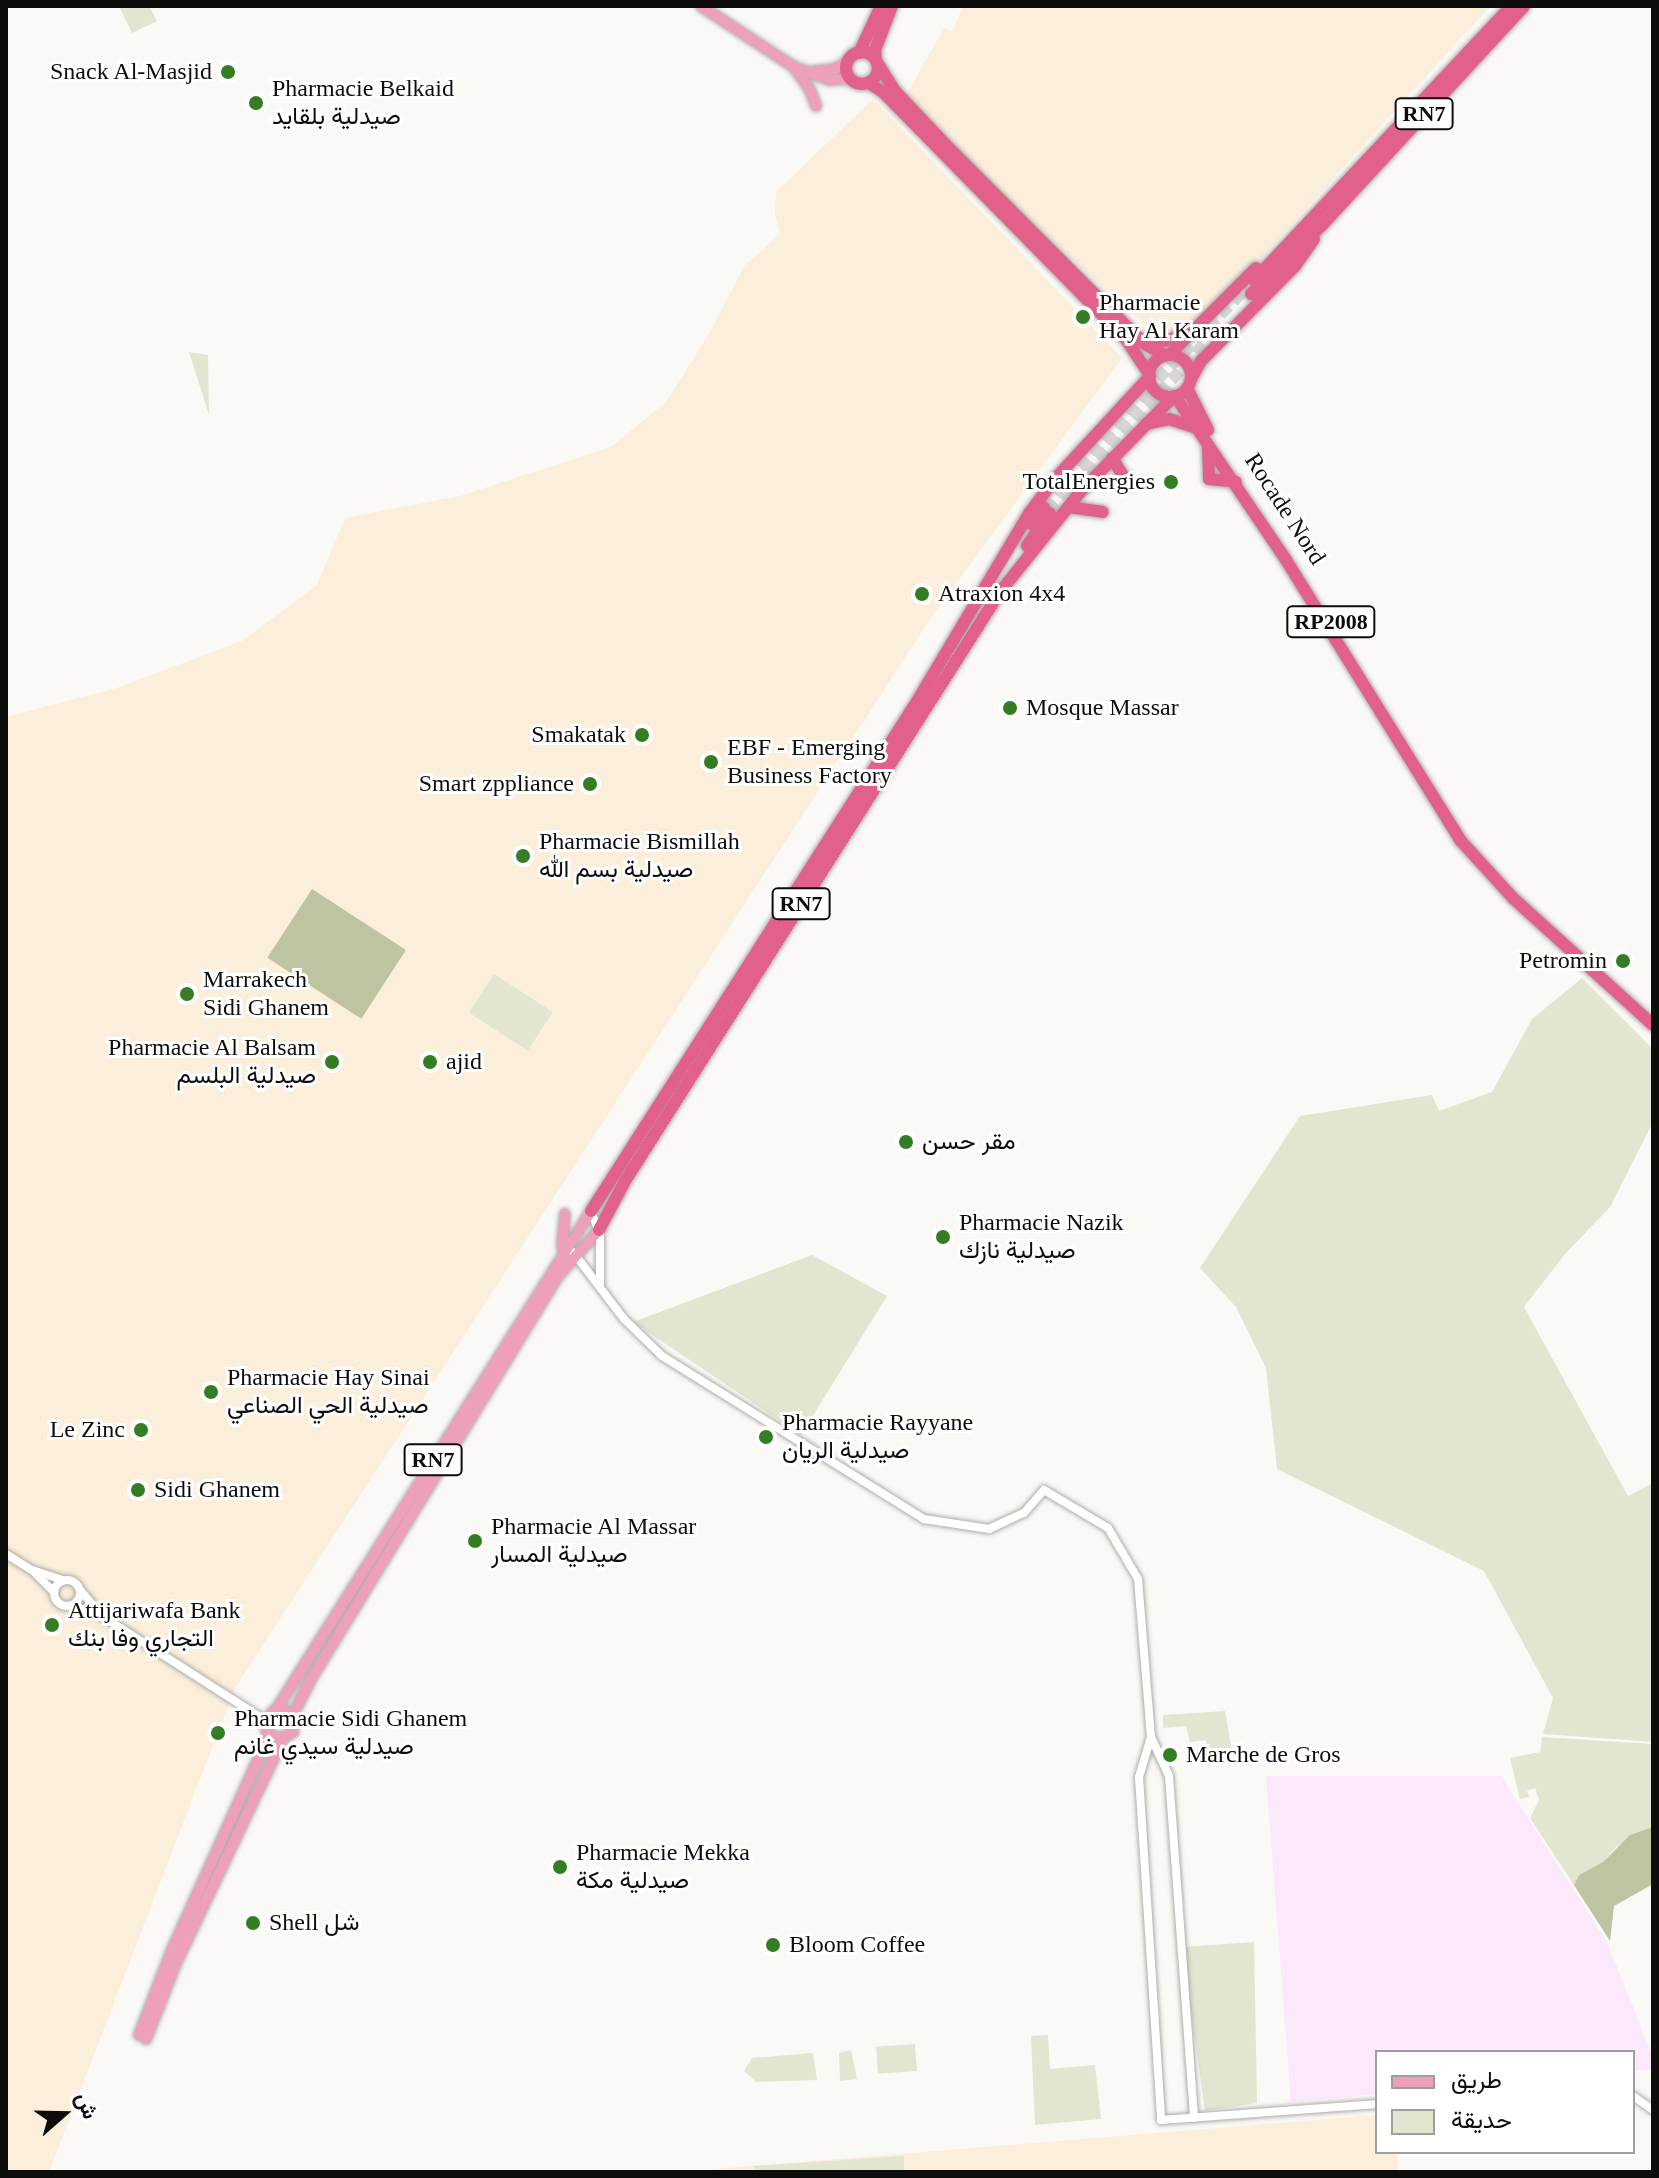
<!DOCTYPE html>
<html>
<head>
<meta charset="utf-8">
<style>
  body { margin:0 }
  #map { position:relative; width:1659px; height:2178px; overflow:hidden; background:#fbf9f6; font-family:"Times New Roman",Vazirmatn,serif }
  div>[style] { position:absolute }
  .commercial>* { inset:0; background:#fbe9fb }
  .industrial>* { inset:0; background:#fbeeda }
  .green>* { inset:0; background:#e2e5cf; transform-origin:0 0 }
  .forest>* { inset:0; background:#bec3a1; transform-origin:0 0 }
  .highway-tunnel>* { height:12px; margin-top:-6px; transform-origin:0; background:repeating-linear-gradient(90deg,#d7d6d3 0 12px,transparent 0 18px) }
  .roads { filter:drop-shadow(0 0 2px #afadaa) drop-shadow(0 0 2px #afadaa) }
  .minor>* { height:8px; margin:-4px; padding:0 4px; transform-origin:4px; border-radius:4px; background:#fff }
  .minor>.ring { margin:-4px; padding:0; box-sizing:content-box; background:none; border:8px solid #fff; border-radius:50% }
  .major>* { height:10px; margin:-5px; padding:0 5px; transform-origin:5px; border-radius:5px; background:#eea0b9 }
  .highway>* { height:12px; margin:-6px; padding:0 6px; transform-origin:6px; border-radius:6px; background:#e2618a }
  .highway>.ring { margin:-6px; padding:0; box-sizing:content-box; background:none; border:12px solid #e2618a; border-radius:50% }
  .dots>* { width:22px; height:22px; translate:-50% -50%; box-sizing:border-box; border:4px solid #fff; border-radius:50% }
  span { translate:-50% -50%; white-space:nowrap; text-align:center; line-height:1.15; -webkit-text-stroke:6px #fff; paint-order:stroke }
  .shield-label span { padding:2px 6px; background:#fff; border:2px solid; border-radius:6px; -webkit-text-stroke-width:0 }
  .shield-label { font-size:22px; color:#0d0d0c; font-weight:700 }
  .poi-label { font-size:24px; color:#0d0d0c }
  .right { translate:-100% -50%; text-align:right }
  .left { translate:0 -50%; text-align:left }
  .street-label { font-size:24px; color:#0d0d0c }
  .frame { position:absolute; inset:0; border:8px solid #0d0d0c; pointer-events:none }
  .legend { position:absolute; left:1375px; top:2050px; width:260px; height:104px; box-sizing:border-box; background:#fff; border:2px solid #9e9e9e; margin:0; padding:10px 14px; list-style:none; font-size:24px; color:#0d0d0c }
  .legend li { display:flex; align-items:center; gap:16px; height:40px }
  .legend b { width:40px; border:2px solid #9e9e9e }
  .north { position:absolute; left:24px; top:2074px; width:80px; height:80px; -webkit-text-stroke:6px #fff; paint-order:stroke; rotate:70deg; font-size:22px; font-weight:700; line-height:32px; text-align:center; color:#0d0d0c }
  .north::after { content:''; display:block; margin:auto; width:28px; height:36px; background:#0d0d0c; clip-path:polygon(50% 0,100% 100%,50% 72%,0 100%) }
</style>
</head>
<body>
<div id="map">
  <div class="commercial">
    <i style="clip-path:polygon(1266px 1776px,1501px 1776px,1608px 1944px,1653px 2057px,1653px 2069px,1633px 2071px,1633px 2052px,1377px 2052px,1377px 2094px,1291px 2102px)"></i>
  </div>
  <div class="industrial">
    <i style="clip-path:polygon(963px 6px,1490px 6px,1192px 334px,1163px 342px,940px 139px,904px 99px,944px 28px,952px 32px)"></i>
    <i style="clip-path:polygon(873px 99px,1122px 358px,930px 619px,235px 1688px,49px 2172px,6px 2172px,6px 717px,117px 688px,242px 641px,317px 585px,345px 518px,460px 496px,611px 447px,666px 402px,709px 334px,744px 266px,780px 234px,775px 213px,776px 192px)"></i>
    <i style="clip-path:polygon(1377px 2115px,1377px 2152px,1397px 2152px,1399px 2172px,678px 2172px)"></i>
  </div>
  <div class="green">
    <i style="clip-path:polygon(119px 6px,149px 6px,157px 21px,132px 33px)"></i>
    <i style="clip-path:polygon(189px 352px,208px 355px,209px 415px)"></i>
    <i style="left:494px;top:974px;width:70px;height:46px;rotate:33deg"></i>
    <i style="clip-path:polygon(1582px 978px,1653px 1049px,1653px 1122px,1610px 1207px,1565px 1254px,1524px 1307px,1628px 1496px,1653px 1483px,1653px 1742px,1543px 1734px,1553px 1698px,1484px 1571px,1277px 1469px,1266px 1368px,1236px 1307px,1200px 1268px,1300px 1116px,1432px 1095px,1439px 1111px,1492px 1092px,1532px 1019px)"></i>
    <i style="clip-path:polygon(812px 1255px,887px 1296px,801px 1435px,633px 1322px)"></i>
    <i style="clip-path:polygon(1225px 1711px,1232px 1751px,1209px 1755px,1206px 1740px,1190px 1742px,1186px 1726px,1163px 1728px,1163px 1715px)"></i>
    <i style="clip-path:polygon(1542px 1737px,1653px 1744px,1653px 1827px,1616px 1847px,1603px 1862px,1579px 1875px,1574px 1885px,1530px 1818px,1539px 1800px,1535px 1788px,1527px 1791px,1529px 1797px,1520px 1799px,1510px 1758px,1540px 1752px)"></i>
    <i style="clip-path:polygon(1254px 1942px,1257px 2103px,1205px 2111px,1182px 1947px)"></i>
    <i style="clip-path:polygon(1048px 2035px,1050px 2069px,1095px 2065px,1101px 2119px,1035px 2125px,1031px 2036px)"></i>
    <i style="left:915px;top:2044px;width:27px;height:39px;rotate:86deg"></i>
    <i style="clip-path:polygon(851px 2050px,857px 2079px,840px 2081px,839px 2053px)"></i>
    <i style="clip-path:polygon(813px 2053px,817px 2080px,756px 2082px,744px 2071px,752px 2058px)"></i>
    <i style="clip-path:polygon(904px 2156px,904px 2172px,756px 2172px,754px 2166px)"></i>
  </div>
  <div class="forest">
    <i style="left:312px;top:889px;width:112px;height:82px;rotate:33deg"></i>
    <i style="clip-path:polygon(1653px 1827px,1653px 1884px,1614px 1906px,1610px 1941px,1574px 1885px,1579px 1875px,1603px 1862px,1630px 1835px)"></i>
  </div>
  <div class="highway-tunnel">
    <i style="left:1044px;top:508px;width:154px;rotate:-49deg"></i>
    <i style="left:1145px;top:392px;width:145px;rotate:-45.8deg"></i>
    <i style="left:1050px;top:513px;width:252px;rotate:-47.6deg"></i>
  </div>
  <div class="roads">
    <div class="minor">
      <i style="left:591px;top:1211px;width:25px;rotate:69deg"></i>
      <i style="left:600px;top:1234px;width:50px;rotate:90deg"></i>
      <i style="left:573px;top:1252px;width:84px;rotate:52.7deg"></i>
      <i style="left:624px;top:1319px;width:53px;rotate:44.2deg"></i>
      <i style="left:662px;top:1356px;width:309px;rotate:31.9deg"></i>
      <i style="left:924px;top:1519px;width:66px;rotate:8.7deg"></i>
      <i style="left:989px;top:1529px;width:38px;rotate:-25deg"></i>
      <i style="left:1024px;top:1513px;width:30px;rotate:-49deg"></i>
      <i style="left:1044px;top:1490px;width:74px;rotate:30.7deg"></i>
      <i style="left:1108px;top:1528px;width:59px;rotate:59.5deg"></i>
      <i style="left:1138px;top:1579px;width:159px;rotate:85.3deg"></i>
      <i style="left:1151px;top:1737px;width:43px;rotate:65.2deg"></i>
      <i style="left:1169px;top:1776px;width:343px;rotate:85.8deg"></i>
      <i style="left:6px;top:1554px;width:31px;rotate:32deg"></i>
      <i style="left:32px;top:1570px;width:33px;rotate:18deg"></i>
      <i style="left:35px;top:1573px;width:27px;rotate:45deg"></i>
      <i class="ring" style="left:54px;top:1580px;width:18px;height:18px"></i>
      <i style="left:81px;top:1591px;width:33px;rotate:50deg"></i>
      <i style="left:102px;top:1616px;width:195px;rotate:32.6deg"></i>
      <i style="left:72px;top:1606px;width:27px;rotate:17deg"></i>
      <i style="left:1151px;top:1737px;width:42px;rotate:106.7deg"></i>
      <i style="left:1139px;top:1777px;width:344px;rotate:86.3deg"></i>
      <i style="left:1161px;top:2120px;width:217px;rotate:-4.2deg"></i>
      <i style="left:1633px;top:2096px;width:24px;rotate:35deg"></i>
    </div>
    <div class="major">
      <i style="left:701px;top:6px;width:111px;rotate:33.3deg"></i>
      <i style="left:794px;top:67px;width:37px;rotate:20deg"></i>
      <i style="left:829px;top:80px;width:21px;rotate:-5deg"></i>
      <i style="left:794px;top:67px;width:28px;rotate:55deg"></i>
      <i style="left:810px;top:90px;width:17px;rotate:69deg"></i>
      <i style="left:811px;top:72px;width:24px;rotate:-7deg"></i>
      <i style="left:835px;top:69px;width:15px;rotate:-28deg"></i>
      <i style="left:562px;top:1247px;width:33px;rotate:-85deg"></i>
      <i style="left:276px;top:1710px;width:590px;rotate:-57.74deg"></i>
      <i style="left:292px;top:1716px;width:11px;rotate:-146deg"></i>
      <i style="left:283px;top:1710px;width:10px;rotate:169deg"></i>
      <i style="left:273px;top:1712px;width:11px;rotate:128deg"></i>
      <i style="left:266px;top:1721px;width:11px;rotate:85deg"></i>
      <i style="left:267px;top:1732px;width:14px;rotate:30deg"></i>
      <i style="left:279px;top:1739px;width:16px;rotate:-27deg"></i>
      <i style="left:293px;top:1732px;width:16px;rotate:-94deg"></i>
      <i style="left:292px;top:1716px;width:42px;rotate:-62.8deg"></i>
      <i style="left:311px;top:1679px;width:474px;rotate:-58.5deg"></i>
      <i style="left:559px;top:1275px;width:60px;rotate:-48.4deg"></i>
      <i style="left:139px;top:2035px;width:91px;rotate:-68.8deg"></i>
      <i style="left:172px;top:1950px;width:236px;rotate:-65.7deg"></i>
      <i style="left:146px;top:2039px;width:82px;rotate:-68.5deg"></i>
      <i style="left:176px;top:1963px;width:248px;rotate:-64.5deg"></i>
    </div>
    <div class="highway">
      <i class="ring" style="left:846px;top:52px;width:20px;height:20px"></i>
      <i style="left:859px;top:53px;width:52px;rotate:-64.9deg"></i>
      <i style="left:876px;top:60px;width:10px;rotate:-96deg"></i>
      <i style="left:875px;top:50px;width:47px;rotate:-68.9deg"></i>
      <i style="left:878px;top:64px;width:31px;rotate:58deg"></i>
      <i style="left:894px;top:90px;width:81px;rotate:46.5deg"></i>
      <i style="left:950px;top:149px;width:274px;rotate:45.1deg"></i>
      <i style="left:1143px;top:343px;width:26px;rotate:29deg"></i>
      <i style="left:869px;top:83px;width:17px;rotate:33deg"></i>
      <i style="left:883px;top:92px;width:345px;rotate:45.5deg"></i>
      <i style="left:1125px;top:338px;width:43px;rotate:56.3deg"></i>
      <i style="left:1254px;top:280px;width:376px;rotate:-46.8deg"></i>
      <i style="left:1251px;top:294px;width:102px;rotate:-44.2deg"></i>
      <i style="left:1324px;top:223px;width:295px;rotate:-47.3deg"></i>
      <i style="left:1139px;top:339px;width:26px;rotate:4deg"></i>
      <i style="left:1165px;top:341px;width:20px;rotate:-18deg"></i>
      <i style="left:1169px;top:355px;width:123px;rotate:-45deg"></i>
      <i class="ring" style="left:1149px;top:355px;width:30px;height:30px"></i>
      <i style="left:1191px;top:379px;width:21px;rotate:-61deg"></i>
      <i style="left:1201px;top:361px;width:134px;rotate:-45.3deg"></i>
      <i style="left:1295px;top:266px;width:33px;rotate:-55deg"></i>
      <i style="left:1187px;top:388px;width:47px;rotate:63.4deg"></i>
      <i style="left:1175px;top:396px;width:198px;rotate:55.9deg"></i>
      <i style="left:1286px;top:560px;width:330px;rotate:58.1deg"></i>
      <i style="left:1460px;top:840px;width:79px;rotate:47.6deg"></i>
      <i style="left:1513px;top:898px;width:189px;rotate:42.2deg"></i>
      <i style="left:1146px;top:424px;width:24px;rotate:-12deg"></i>
      <i style="left:1169px;top:419px;width:29px;rotate:18deg"></i>
      <i style="left:1208px;top:446px;width:33px;rotate:88deg"></i>
      <i style="left:1209px;top:479px;width:27px;rotate:6deg"></i>
      <i style="left:1112px;top:458px;width:31px;rotate:58deg"></i>
      <i style="left:1068px;top:507px;width:35px;rotate:8deg"></i>
      <i style="left:1031px;top:524px;width:21px;rotate:-51deg"></i>
      <i style="left:1027px;top:546px;width:40px;rotate:-55.1deg"></i>
      <i style="left:591px;top:1211px;width:603px;rotate:-57.39deg"></i>
      <i style="left:916px;top:703px;width:222px;rotate:-59.2deg"></i>
      <i style="left:1030px;top:512px;width:41px;rotate:-52.9deg"></i>
      <i style="left:1055px;top:479px;width:140px;rotate:-47.3deg"></i>
      <i style="left:599px;top:1230px;width:55px;rotate:-62deg"></i>
      <i style="left:625px;top:1181px;width:698px;rotate:-57.52deg"></i>
      <i style="left:1000px;top:592px;width:129px;rotate:-51.3deg"></i>
      <i style="left:1081px;top:491px;width:133px;rotate:-45.6deg"></i>
    </div>
  </div>
  <div class="dots">
    <i style="left:228px;top:72px;background:#347d22"></i>
    <i style="left:256px;top:103px;background:#347d22"></i>
    <i style="left:1083px;top:317px;background:#347d22"></i>
    <i style="left:1171px;top:482px;background:#347d22"></i>
    <i style="left:922px;top:594px;background:#347d22"></i>
    <i style="left:1010px;top:708px;background:#347d22"></i>
    <i style="left:642px;top:735px;background:#347d22"></i>
    <i style="left:711px;top:762px;background:#347d22"></i>
    <i style="left:590px;top:784px;background:#347d22"></i>
    <i style="left:523px;top:856px;background:#347d22"></i>
    <i style="left:1623px;top:961px;background:#347d22"></i>
    <i style="left:187px;top:994px;background:#347d22"></i>
    <i style="left:332px;top:1062px;background:#347d22"></i>
    <i style="left:430px;top:1062px;background:#347d22"></i>
    <i style="left:906px;top:1142px;background:#347d22"></i>
    <i style="left:943px;top:1237px;background:#347d22"></i>
    <i style="left:211px;top:1392px;background:#347d22"></i>
    <i style="left:141px;top:1430px;background:#347d22"></i>
    <i style="left:766px;top:1437px;background:#347d22"></i>
    <i style="left:138px;top:1490px;background:#347d22"></i>
    <i style="left:475px;top:1541px;background:#347d22"></i>
    <i style="left:52px;top:1625px;background:#347d22"></i>
    <i style="left:218px;top:1733px;background:#347d22"></i>
    <i style="left:1170px;top:1755px;background:#347d22"></i>
    <i style="left:560px;top:1867px;background:#347d22"></i>
    <i style="left:253px;top:1923px;background:#347d22"></i>
    <i style="left:773px;top:1945px;background:#347d22"></i>
  </div>
  <div class="shield-label">
    <span style="left:1424px;top:114px">RN7</span>
    <span style="left:1331px;top:622px">RP2008</span>
    <span style="left:801px;top:904px">RN7</span>
    <span style="left:433px;top:1460px">RN7</span>
  </div>
  <div class="poi-label">
    <span class="right" style="left:212px;top:72px">Snack Al-Masjid</span>
    <span class="left" style="left:272px;top:103px">Pharmacie Belkaid<br>صيدلية بلقايد</span>
    <span class="left" style="left:1099px;top:317px">Pharmacie<br>Hay Al Karam</span>
    <span class="right" style="left:1155px;top:482px">TotalEnergies</span>
    <span class="left" style="left:938px;top:594px">Atraxion 4x4</span>
    <span class="left" style="left:1026px;top:708px">Mosque Massar</span>
    <span class="right" style="left:626px;top:735px">Smakatak</span>
    <span class="left" style="left:727px;top:762px">EBF - Emerging<br>Business Factory</span>
    <span class="right" style="left:574px;top:784px">Smart zppliance</span>
    <span class="left" style="left:539px;top:856px">Pharmacie Bismillah<br>صيدلية بسم الله</span>
    <span class="right" style="left:1607px;top:961px">Petromin</span>
    <span class="left" style="left:203px;top:994px">Marrakech<br>Sidi Ghanem</span>
    <span class="right" style="left:316px;top:1062px">Pharmacie Al Balsam<br>صيدلية البلسم</span>
    <span class="left" style="left:446px;top:1062px">ajid</span>
    <span class="left" style="left:922px;top:1142px">مقر حسن</span>
    <span class="left" style="left:959px;top:1237px">Pharmacie Nazik<br>صيدلية نازك</span>
    <span class="left" style="left:227px;top:1392px">Pharmacie Hay Sinai<br>صيدلية الحي الصناعي</span>
    <span class="left" style="left:782px;top:1437px">Pharmacie Rayyane<br>صيدلية الريان</span>
    <span class="right" style="left:125px;top:1430px">Le Zinc</span>
    <span class="left" style="left:154px;top:1490px">Sidi Ghanem</span>
    <span class="left" style="left:491px;top:1541px">Pharmacie Al Massar<br>صيدلية المسار</span>
    <span class="left" style="left:68px;top:1625px">Attijariwafa Bank<br>التجاري وفا بنك</span>
    <span class="left" style="left:234px;top:1733px">Pharmacie Sidi Ghanem<br>صيدلية سيدي غانم</span>
    <span class="left" style="left:1186px;top:1755px">Marche de Gros</span>
    <span class="left" style="left:576px;top:1867px">Pharmacie Mekka<br>صيدلية مكة</span>
    <span class="left" style="left:269px;top:1923px">Shell شل</span>
    <span class="left" style="left:789px;top:1945px">Bloom Coffee</span>
  </div>
  <div class="street-label">
    <span style="left:1285px;top:509px;rotate:57deg">Rocade Nord</span>
  </div>
  <div class="frame"></div>
  <ul class="legend">
  <li><b style="height:10px;background:#eea0b9"></b>طريق</li>
  <li><b style="height:22px;background:#e2e5cf"></b>حديقة</li>
  </ul>
  <div class="north">ش</div>
</div>
</body>
</html>
